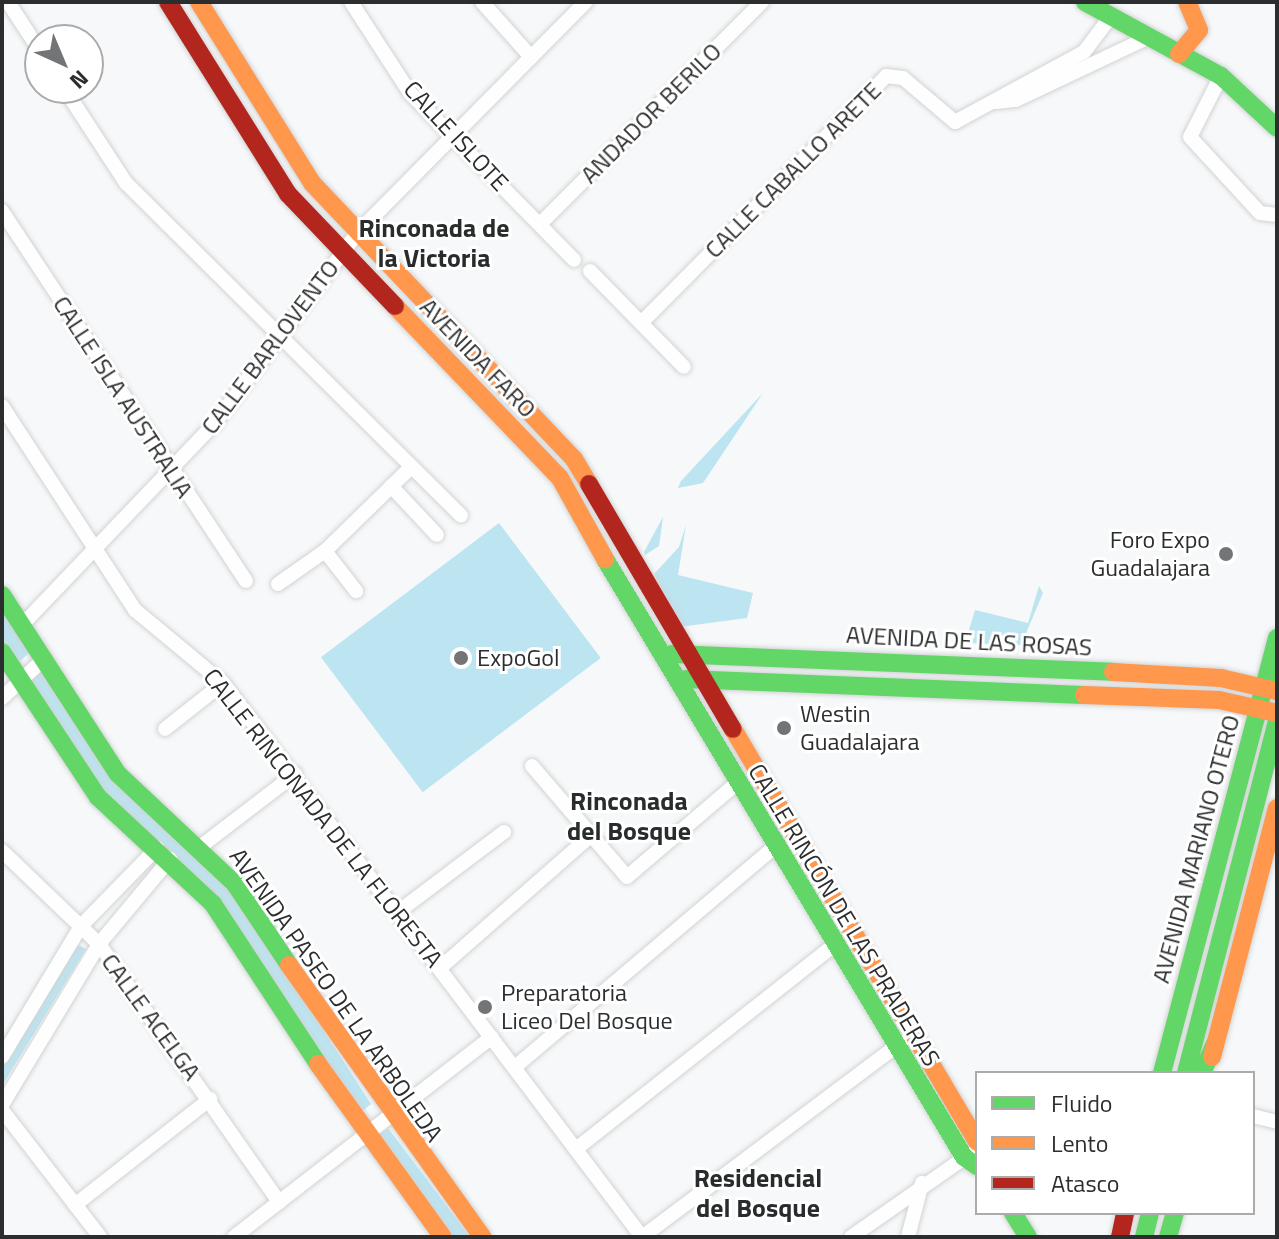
<!DOCTYPE html>
<html>
<head>
<meta charset="utf-8">
<style>
  body { margin:0 }
  #map { position:relative; width:1279px; height:1239px; overflow:hidden; background:#f6f8f9; font-family:"Titillium Web",sans-serif }
  div>[style] { position:absolute }
  .green>* { inset:0; background:#bce4f1; transform-origin:0 0 }
  .roads { filter:drop-shadow(0 0 2px #d2d3d4) drop-shadow(0 0 2px #d2d3d4) }
  .street>* { height:14px; margin:-7px; padding:0 7px; transform-origin:7px; border-radius:7px; background:#fefefe }
  .fast>* { height:18px; margin:-9px; padding:0 9px; transform-origin:9px; border-radius:9px; background:#63d668 }
  .slow>* { height:18px; margin:-9px; padding:0 9px; transform-origin:9px; border-radius:9px; background:#ff974d }
  .jam>* { height:18px; margin:-9px; padding:0 9px; transform-origin:9px; border-radius:9px; background:#b3261e }
  .dots>* { width:22px; height:22px; translate:-50% -50%; box-sizing:border-box; border:4px solid #fff; border-radius:50% }
  span { translate:-50% -50%; white-space:nowrap; text-align:center; line-height:1.15; -webkit-text-stroke:6px #fff; paint-order:stroke }
  .street-label { font-size:24px; color:#2c2d2e }
  .poi-label { font-size:24px; color:#2c2d2e }
  .right { translate:-100% -50%; text-align:right }
  .left { translate:0 -50%; text-align:left }
  .neighbourhood-label { font-size:26px; color:#292c2d; font-weight:700 }
  .frame { position:absolute; inset:0; border:4px solid #2c2d2e; pointer-events:none }
  .legend { position:absolute; left:975px; top:1071px; width:280px; height:144px; box-sizing:border-box; background:#fff; border:2px solid #ababab; margin:0; padding:10px 14px; list-style:none; font-size:24px; color:#2c2d2e }
  .legend li { display:flex; align-items:center; gap:16px; height:40px }
  .legend b { width:40px; border:2px solid #ababab }
  .north { position:absolute; left:24px; top:24px; width:80px; height:80px; box-sizing:border-box; background:#fff; border:2px solid #ababab; border-radius:50%; rotate:136deg; font-size:22px; font-weight:700; line-height:32px; text-align:center; color:#2c2d2e }
  .north::after { content:''; display:block; margin:auto; width:28px; height:36px; background:#737475; clip-path:polygon(50% 0,100% 100%,50% 72%,0 100%) }
</style>
</head>
<body>
<div id="map">
  <div class="green">
    <i style="clip-path:polygon(763px 393px,703px 483px,678px 488px,681px 481px)"></i>
    <i style="clip-path:polygon(663px 517px,659px 546px,645px 555px,644px 552px)"></i>
    <i style="left:499px;top:523px;width:169px;height:223px;rotate:53deg"></i>
    <i style="clip-path:polygon(686px 525px,678px 575px,753px 593px,747px 618px,679px 627px,654px 574px,679px 547px)"></i>
    <i style="clip-path:polygon(1039px 586px,1043px 593px,1021px 645px,965px 643px,975px 610px,1028px 623px)"></i>
    <i style="clip-path:polygon(2px 605px,32px 650px,18px 663px,2px 639px)"></i>
    <i style="clip-path:polygon(43px 669px,114px 778px,228px 883px,371px 1104px,360px 1113px,209px 888px,101px 791px,29px 681px)"></i>
    <i style="clip-path:polygon(77px 944px,86px 949px,3px 1084px,2px 1067px)"></i>
    <i style="left:388px;top:1128px;width:137px;height:14px;rotate:53deg"></i>
  </div>
  <div class="roads">
    <div class="street">
      <i style="left:8px;top:2px;width:59px;rotate:56.9deg"></i>
      <i style="left:351px;top:2px;width:108px;rotate:57deg"></i>
      <i style="left:410px;top:93px;width:234px;rotate:45.5deg"></i>
      <i style="left:482px;top:2px;width:74px;rotate:48.3deg"></i>
      <i style="left:1221px;top:76px;width:68px;rotate:116.9deg"></i>
      <i style="left:1190px;top:137px;width:103px;rotate:47.4deg"></i>
      <i style="left:1260px;top:213px;width:17px;rotate:7deg"></i>
      <i style="left:64px;top:88px;width:113px;rotate:56.9deg"></i>
      <i style="left:126px;top:183px;width:472px;rotate:44.8deg"></i>
      <i style="left:996px;top:102px;width:20px;rotate:-6deg"></i>
      <i style="left:1016px;top:100px;width:145px;rotate:-25.3deg"></i>
      <i style="left:2px;top:211px;width:443px;rotate:56.6deg"></i>
      <i style="left:540px;top:224px;width:314px;rotate:-45deg"></i>
      <i style="left:590px;top:271px;width:134px;rotate:45.6deg"></i>
      <i style="left:641px;top:323px;width:348px;rotate:-45.2deg"></i>
      <i style="left:886px;top:76px;width:17px;rotate:7deg"></i>
      <i style="left:903px;top:78px;width:68px;rotate:40.2deg"></i>
      <i style="left:955px;top:122px;width:147px;rotate:-28.5deg"></i>
      <i style="left:1084px;top:52px;width:41px;rotate:-52.9deg"></i>
      <i style="left:2px;top:406px;width:244px;rotate:56.9deg"></i>
      <i style="left:135px;top:610px;width:114px;rotate:39.7deg"></i>
      <i style="left:223px;top:683px;width:695px;rotate:52.9deg"></i>
      <i style="left:391px;top:486px;width:67px;rotate:46.8deg"></i>
      <i style="left:325px;top:551px;width:51px;rotate:52.2deg"></i>
      <i style="left:278px;top:584px;width:57px;rotate:-35.1deg"></i>
      <i style="left:325px;top:551px;width:119px;rotate:-44.3deg"></i>
      <i style="left:22px;top:625px;width:278px;rotate:-46.3deg"></i>
      <i style="left:214px;top:424px;width:240px;rotate:-53.1deg"></i>
      <i style="left:358px;top:232px;width:324px;rotate:-45.3deg"></i>
      <i style="left:2px;top:698px;width:57px;rotate:-42.9deg"></i>
      <i style="left:165px;top:729px;width:74px;rotate:-38.4deg"></i>
      <i style="left:532px;top:766px;width:146px;rotate:49.4deg"></i>
      <i style="left:627px;top:877px;width:143px;rotate:-40.5deg"></i>
      <i style="left:200px;top:847px;width:120px;rotate:-37.5deg"></i>
      <i style="left:2px;top:851px;width:134px;rotate:43.8deg"></i>
      <i style="left:99px;top:944px;width:315px;rotate:55.1deg"></i>
      <i style="left:398px;top:912px;width:133px;rotate:-37deg"></i>
      <i style="left:440px;top:968px;width:200px;rotate:-41.3deg"></i>
      <i style="left:2px;top:1057px;width:153px;rotate:-58.9deg"></i>
      <i style="left:81px;top:926px;width:109px;rotate:-45.7deg"></i>
      <i style="left:515px;top:1067px;width:340px;rotate:-40.3deg"></i>
      <i style="left:2px;top:1105px;width:188px;rotate:-58.9deg"></i>
      <i style="left:99px;top:944px;width:111px;rotate:-50.1deg"></i>
      <i style="left:2px;top:1110px;width:160px;rotate:52.3deg"></i>
      <i style="left:1253px;top:1116px;width:25px;rotate:14deg"></i>
      <i style="left:576px;top:1149px;width:329px;rotate:-38.3deg"></i>
      <i style="left:75px;top:1205px;width:172px;rotate:-38.1deg"></i>
      <i style="left:234px;top:1237px;width:326px;rotate:-37.8deg"></i>
      <i style="left:642px;top:1237px;width:325px;rotate:-36.9deg"></i>
      <i style="left:851px;top:1237px;width:145px;rotate:-34.9deg"></i>
      <i style="left:908px;top:1237px;width:56px;rotate:-75.5deg"></i>
    </div>
    <div class="fast">
      <i style="left:1085px;top:2px;width:155px;rotate:28.6deg"></i>
      <i style="left:1221px;top:76px;width:76px;rotate:42.9deg"></i>
      <i style="left:605px;top:559px;width:697px;rotate:59.02deg"></i>
      <i style="left:964px;top:1157px;width:16px;rotate:35deg"></i>
      <i style="left:2px;top:595px;width:213px;rotate:57.1deg"></i>
      <i style="left:118px;top:774px;width:161px;rotate:43.2deg"></i>
      <i style="left:235px;top:884px;width:97px;rotate:56.3deg"></i>
      <i style="left:2px;top:652px;width:174px;rotate:56.5deg"></i>
      <i style="left:98px;top:797px;width:157px;rotate:42.9deg"></i>
      <i style="left:213px;top:904px;width:191px;rotate:56.7deg"></i>
      <i style="left:672px;top:654px;width:441px;rotate:2.3deg"></i>
      <i style="left:686px;top:679px;width:398px;rotate:2.3deg"></i>
      <i style="left:1162px;top:1073px;width:450px;rotate:-75.2deg"></i>
      <i style="left:1186px;top:1073px;width:363px;rotate:-75.5deg"></i>
      <i style="left:1202px;top:1073px;width:32px;rotate:-66deg"></i>
      <i style="left:1013px;top:1213px;width:28px;rotate:58deg"></i>
      <i style="left:1144px;top:1237px;width:25px;rotate:-76deg"></i>
      <i style="left:1168px;top:1237px;width:25px;rotate:-74deg"></i>
    </div>
    <div class="slow">
      <i style="left:199px;top:2px;width:213px;rotate:58deg"></i>
      <i style="left:312px;top:183px;width:381px;rotate:46.5deg"></i>
      <i style="left:574px;top:459px;width:29px;rotate:59deg"></i>
      <i style="left:1179px;top:54px;width:31px;rotate:-50deg"></i>
      <i style="left:1199px;top:30px;width:30px;rotate:-113deg"></i>
      <i style="left:395px;top:306px;width:238px;rotate:46.2deg"></i>
      <i style="left:560px;top:478px;width:93px;rotate:60.9deg"></i>
      <i style="left:1113px;top:672px;width:108px;rotate:3.2deg"></i>
      <i style="left:1221px;top:678px;width:57px;rotate:13.1deg"></i>
      <i style="left:1084px;top:695px;width:135px;rotate:2.1deg"></i>
      <i style="left:1219px;top:700px;width:59px;rotate:12.6deg"></i>
      <i style="left:733px;top:729px;width:480px;rotate:59.4deg"></i>
      <i style="left:289px;top:965px;width:334px;rotate:54.6deg"></i>
      <i style="left:1212px;top:1057px;width:257px;rotate:-75.4deg"></i>
      <i style="left:318px;top:1064px;width:213px;rotate:54.2deg"></i>
    </div>
    <div class="jam">
      <i style="left:168px;top:2px;width:226px;rotate:58deg"></i>
      <i style="left:288px;top:194px;width:155px;rotate:46.3deg"></i>
      <i style="left:589px;top:484px;width:284px;rotate:59.6deg"></i>
      <i style="left:1120px;top:1237px;width:25px;rotate:-78deg"></i>
    </div>
  </div>
  <div class="dots">
    <i style="left:1226px;top:554px;background:#737475"></i>
    <i style="left:461px;top:658px;background:#737475"></i>
    <i style="left:784px;top:728px;background:#737475"></i>
    <i style="left:485px;top:1007px;background:#737475"></i>
  </div>
  <div class="street-label">
    <span style="left:651px;top:113px;rotate:-45deg">ANDADOR BERILO</span>
    <span style="left:456px;top:136px;rotate:47deg">CALLE ISLOTE</span>
    <span style="left:793px;top:170px;rotate:-45deg">CALLE CABALLO ARETE</span>
    <span style="left:270px;top:347px;rotate:-53deg">CALLE BARLOVENTO</span>
    <span style="left:478px;top:358px;rotate:46deg">AVENIDA FARO</span>
    <span style="left:123px;top:397px;rotate:57deg">CALLE ISLA AUSTRALIA</span>
    <span style="left:969px;top:641px;rotate:3deg">AVENIDA DE LAS ROSAS</span>
    <span style="left:323px;top:818px;rotate:52deg">CALLE RINCONADA DE LA FLORESTA</span>
    <span style="left:1196px;top:849px;rotate:-75deg">AVENIDA MARIANO OTERO</span>
    <span style="left:844px;top:915px;rotate:59deg">CALLE RINCÓN DE LAS PRADERAS</span>
    <span style="left:336px;top:995px;rotate:55deg">AVENIDA PASEO DE LA ARBOLEDA</span>
    <span style="left:151px;top:1017px;rotate:54deg">CALLE ACELGA</span>
  </div>
  <div class="poi-label">
    <span class="right" style="left:1210px;top:554px">Foro Expo<br>Guadalajara</span>
    <span class="left" style="left:477px;top:658px">ExpoGol</span>
    <span class="left" style="left:800px;top:728px">Westin<br>Guadalajara</span>
    <span class="left" style="left:501px;top:1007px">Preparatoria<br>Liceo Del Bosque</span>
  </div>
  <div class="neighbourhood-label">
    <span style="left:434px;top:243px">Rinconada de<br>la Victoria</span>
    <span style="left:629px;top:816px">Rinconada<br>del Bosque</span>
    <span style="left:758px;top:1193px">Residencial<br>del Bosque</span>
  </div>
  <div class="frame"></div>
  <ul class="legend">
  <li><b style="height:10px;background:#63d668"></b>Fluido</li>
  <li><b style="height:10px;background:#ff974d"></b>Lento</li>
  <li><b style="height:10px;background:#b3261e"></b>Atasco</li>
  </ul>
  <div class="north">N</div>
</div>
</body>
</html>
